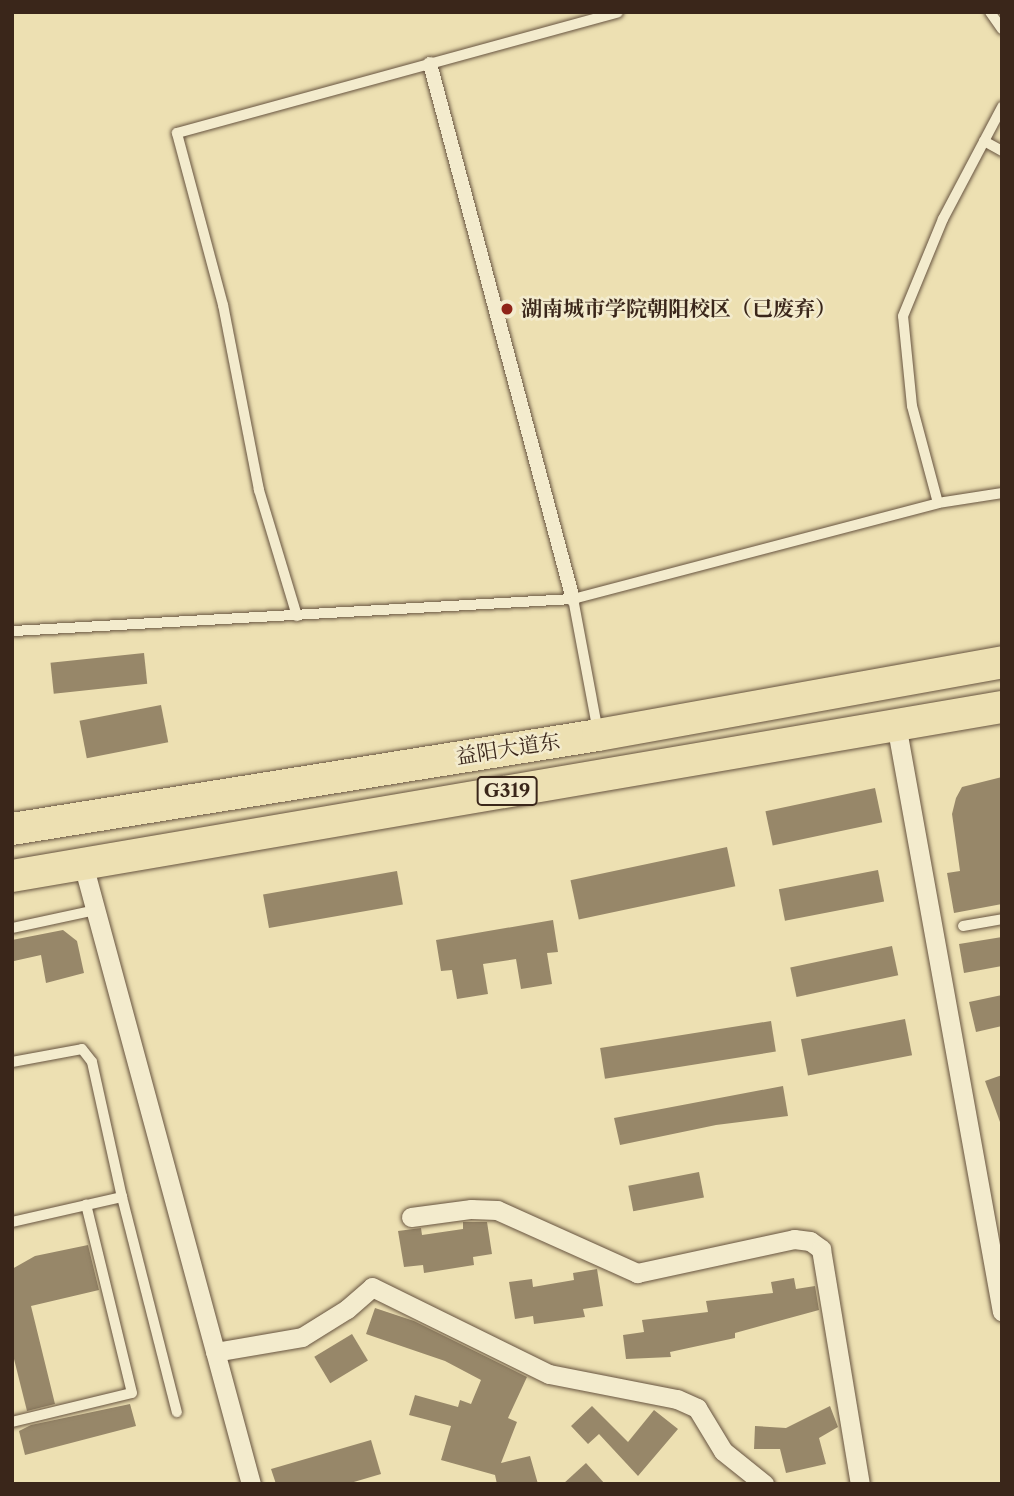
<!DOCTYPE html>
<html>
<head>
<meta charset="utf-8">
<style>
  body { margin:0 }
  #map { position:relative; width:1014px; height:1496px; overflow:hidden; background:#ede0b2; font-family:"Libre Caslon Text","Noto Serif SC",serif }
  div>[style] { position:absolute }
  .building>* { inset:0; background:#978769; transform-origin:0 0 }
  .roads { filter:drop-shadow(0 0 2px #675440) drop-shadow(0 0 2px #675440) }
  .service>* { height:10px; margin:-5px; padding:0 5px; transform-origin:5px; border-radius:5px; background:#f3ebcd }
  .pedestrian>* { height:14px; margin:-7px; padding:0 7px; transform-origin:7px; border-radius:7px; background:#f3ebcd }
  .minor>* { height:19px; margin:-9.5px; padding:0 9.5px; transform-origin:9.5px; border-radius:9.5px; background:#f3ebcd }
  .primary>* { height:32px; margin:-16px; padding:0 16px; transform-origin:16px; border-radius:16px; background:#ede0b2 }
  .dots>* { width:19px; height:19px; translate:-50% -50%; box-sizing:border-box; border:4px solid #f3ebcd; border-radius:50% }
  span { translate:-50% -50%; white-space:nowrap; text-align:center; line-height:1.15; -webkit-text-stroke:5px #f3ebcd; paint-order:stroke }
  .shield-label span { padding:2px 5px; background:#f3ebcd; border:2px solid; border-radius:5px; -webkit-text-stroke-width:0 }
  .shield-label { font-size:19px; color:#3a261a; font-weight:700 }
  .poi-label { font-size:21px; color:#3a261a; font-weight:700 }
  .left { translate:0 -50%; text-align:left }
  .street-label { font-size:21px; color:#3a261a }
  .frame { position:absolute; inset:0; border:14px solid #3a261a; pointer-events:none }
</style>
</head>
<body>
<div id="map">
  <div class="building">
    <i style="left:144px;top:653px;width:31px;height:94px;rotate:84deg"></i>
    <i style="left:161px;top:705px;width:38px;height:83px;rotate:79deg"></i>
    <i style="clip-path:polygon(1002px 777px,1002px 904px,954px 913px,947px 873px,960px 871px,952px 814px,956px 798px,962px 787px)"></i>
    <i style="left:875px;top:788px;width:35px;height:112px;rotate:78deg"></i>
    <i style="left:727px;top:847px;width:40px;height:160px;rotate:78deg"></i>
    <i style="left:878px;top:870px;width:32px;height:101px;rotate:79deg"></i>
    <i style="left:397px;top:871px;width:34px;height:136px;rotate:80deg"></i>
    <i style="clip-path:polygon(553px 920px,558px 952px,547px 953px,552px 984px,521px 989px,516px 959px,483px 964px,488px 994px,457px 999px,452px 970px,441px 971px,436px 940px)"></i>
    <i style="clip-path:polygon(63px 930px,77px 941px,84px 973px,46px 983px,41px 955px,14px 961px,12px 940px)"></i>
    <i style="clip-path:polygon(1002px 937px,1002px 966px,964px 973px,959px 944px)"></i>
    <i style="left:892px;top:946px;width:30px;height:104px;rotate:78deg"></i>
    <i style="clip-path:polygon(1002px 995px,1002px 1026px,976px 1032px,969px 1002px)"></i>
    <i style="left:905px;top:1019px;width:37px;height:106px;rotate:79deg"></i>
    <i style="left:771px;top:1021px;width:31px;height:173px;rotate:81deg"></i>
    <i style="clip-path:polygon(1002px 1075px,1002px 1121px,1000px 1122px,985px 1081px)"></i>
    <i style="clip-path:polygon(783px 1086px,788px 1116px,716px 1125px,620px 1145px,614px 1118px)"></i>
    <i style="left:699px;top:1172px;width:26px;height:72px;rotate:79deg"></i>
    <i style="clip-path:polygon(463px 1222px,487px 1222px,492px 1254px,473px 1257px,474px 1265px,424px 1273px,423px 1265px,404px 1267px,398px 1231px,421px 1228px,422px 1235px,463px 1229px)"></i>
    <i style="clip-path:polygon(88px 1245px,99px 1290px,31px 1306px,55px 1404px,27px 1411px,12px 1351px,12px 1269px,35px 1256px)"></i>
    <i style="clip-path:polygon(597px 1269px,603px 1306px,583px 1309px,585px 1317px,534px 1324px,533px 1316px,515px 1319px,509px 1282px,532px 1279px,533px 1287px,574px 1280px,573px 1273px)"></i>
    <i style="clip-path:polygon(794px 1278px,796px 1289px,815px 1286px,819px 1310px,735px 1333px,735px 1338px,670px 1352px,671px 1357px,626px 1359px,623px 1335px,644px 1332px,642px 1320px,708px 1312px,706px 1301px,773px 1293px,771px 1282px)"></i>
    <i style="clip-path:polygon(375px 1308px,414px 1321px,527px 1377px,508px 1418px,517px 1422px,501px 1463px,530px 1456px,538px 1484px,497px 1484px,495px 1475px,441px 1460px,451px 1426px,409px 1415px,415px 1395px,458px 1407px,460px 1400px,471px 1404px,481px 1380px,445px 1361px,366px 1334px)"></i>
    <i style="left:352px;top:1334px;width:31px;height:44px;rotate:59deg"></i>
    <i style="clip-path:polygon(130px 1404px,136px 1426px,25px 1455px,19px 1431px,31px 1425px)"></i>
    <i style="clip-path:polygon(592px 1406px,628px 1442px,654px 1410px,678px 1429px,638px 1476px,599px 1434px,588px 1444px,571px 1426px)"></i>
    <i style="clip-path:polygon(830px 1406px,838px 1427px,819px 1438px,826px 1464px,786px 1473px,780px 1449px,754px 1449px,755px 1426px,786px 1428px)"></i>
    <i style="clip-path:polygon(371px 1440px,381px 1474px,347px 1484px,276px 1484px,271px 1469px)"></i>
    <i style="clip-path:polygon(586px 1463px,605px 1484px,563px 1484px)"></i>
  </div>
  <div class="roads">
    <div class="service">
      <i style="left:990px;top:12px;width:21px;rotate:55deg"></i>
      <i style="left:984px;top:141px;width:21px;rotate:29deg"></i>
      <i style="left:938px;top:503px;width:100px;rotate:-105deg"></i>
      <i style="left:912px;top:406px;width:90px;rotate:-95.7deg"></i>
      <i style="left:903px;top:316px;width:105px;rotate:-67.6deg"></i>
      <i style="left:943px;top:219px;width:127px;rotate:-62.2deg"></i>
      <i style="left:297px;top:616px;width:132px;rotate:-106.8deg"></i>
      <i style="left:259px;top:490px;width:188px;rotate:-101deg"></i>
      <i style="left:223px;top:305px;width:178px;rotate:-105deg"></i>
      <i style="left:177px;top:133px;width:457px;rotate:-15.3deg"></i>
      <i style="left:14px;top:631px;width:560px;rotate:-3.28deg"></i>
      <i style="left:598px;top:732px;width:135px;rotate:-100.6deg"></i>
      <i style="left:573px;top:599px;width:377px;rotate:-14.7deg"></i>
      <i style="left:938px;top:503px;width:65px;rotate:-8.9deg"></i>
      <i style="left:963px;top:926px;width:40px;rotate:-10deg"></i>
      <i style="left:12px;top:928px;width:86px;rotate:-12.1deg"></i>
      <i style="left:12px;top:1062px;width:71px;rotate:-10.5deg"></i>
      <i style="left:82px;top:1049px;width:16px;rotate:52deg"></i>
      <i style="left:92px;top:1062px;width:138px;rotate:77.5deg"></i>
      <i style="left:122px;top:1197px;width:113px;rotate:167.2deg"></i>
      <i style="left:122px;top:1197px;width:222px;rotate:75.7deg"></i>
      <i style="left:12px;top:1422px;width:123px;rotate:-13.6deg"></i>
      <i style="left:132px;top:1393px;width:194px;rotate:-103.7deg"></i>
    </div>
    <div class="pedestrian">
      <i style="left:430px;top:64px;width:554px;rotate:75.04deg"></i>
    </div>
    <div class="minor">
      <i style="left:896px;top:724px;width:597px;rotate:79.78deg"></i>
      <i style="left:83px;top:864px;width:642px;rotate:74.84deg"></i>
      <i style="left:411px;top:1217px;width:61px;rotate:-7.6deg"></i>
      <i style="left:471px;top:1209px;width:26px;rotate:2deg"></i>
      <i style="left:497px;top:1210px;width:154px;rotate:24.2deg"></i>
      <i style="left:637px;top:1273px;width:161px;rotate:-12.2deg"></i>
      <i style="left:794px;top:1239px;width:16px;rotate:7deg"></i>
      <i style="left:810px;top:1241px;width:14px;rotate:36deg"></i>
      <i style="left:821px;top:1249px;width:238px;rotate:80.6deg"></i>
      <i style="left:215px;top:1352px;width:88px;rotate:-9.8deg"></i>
      <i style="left:302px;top:1337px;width:53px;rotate:-31.9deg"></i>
      <i style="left:347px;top:1309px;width:33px;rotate:-41deg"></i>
      <i style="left:372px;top:1287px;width:197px;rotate:26.2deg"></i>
      <i style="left:549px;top:1374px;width:130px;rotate:11.1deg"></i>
      <i style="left:677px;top:1399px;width:22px;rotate:24deg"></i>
      <i style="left:697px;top:1408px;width:50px;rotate:58.8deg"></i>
      <i style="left:723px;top:1451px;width:53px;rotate:38.8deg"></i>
    </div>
    <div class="primary">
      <i style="left:12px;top:829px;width:593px;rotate:-9.11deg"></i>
      <i style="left:598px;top:735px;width:411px;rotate:-10.2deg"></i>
      <i style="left:12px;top:876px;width:1004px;rotate:-9.69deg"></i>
    </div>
  </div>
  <div class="dots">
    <i style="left:507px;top:309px;background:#8f2418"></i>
  </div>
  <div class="shield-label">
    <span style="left:507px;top:791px">G319</span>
  </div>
  <div class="poi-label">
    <span class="left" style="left:521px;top:309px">湖南城市学院朝阳校区（已废弃）</span>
  </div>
  <div class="street-label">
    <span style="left:508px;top:749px;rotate:-9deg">益阳大道东</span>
  </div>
  <div class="frame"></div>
</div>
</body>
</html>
